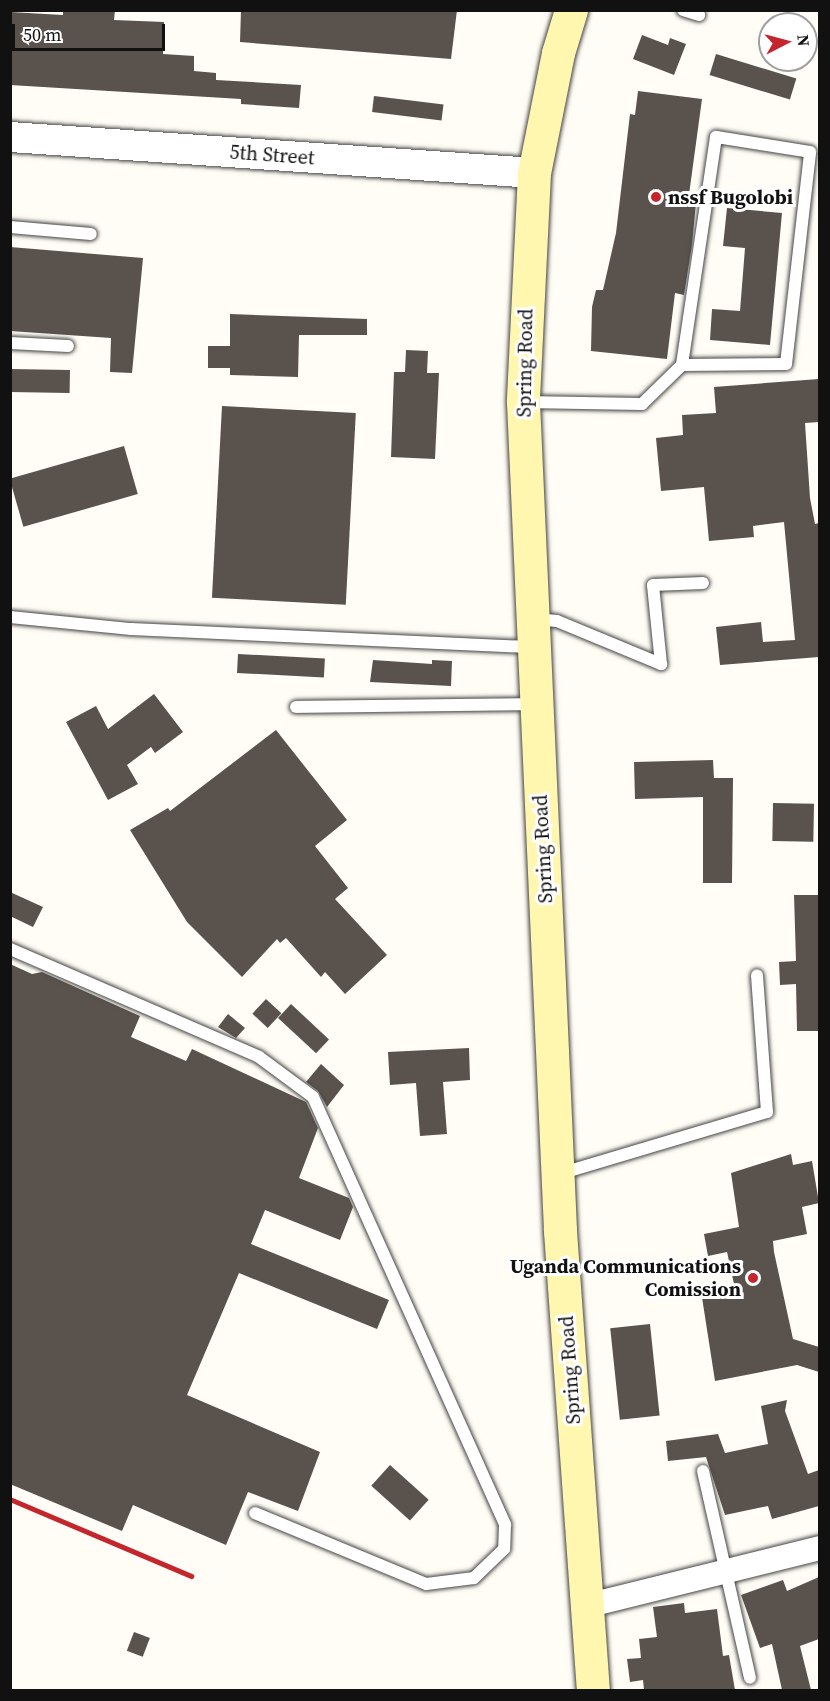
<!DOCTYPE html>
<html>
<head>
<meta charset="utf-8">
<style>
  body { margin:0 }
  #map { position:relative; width:830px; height:1701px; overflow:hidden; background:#fffdf5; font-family:"Source Serif 4",serif }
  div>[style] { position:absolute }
  .building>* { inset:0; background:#5a524d; transform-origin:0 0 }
  .roads { filter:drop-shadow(0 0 2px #444) drop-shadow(0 0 2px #444) }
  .service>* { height:12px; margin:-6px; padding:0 6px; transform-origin:6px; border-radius:6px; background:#fff }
  .minor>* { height:24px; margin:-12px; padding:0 12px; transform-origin:12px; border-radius:12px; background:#fff }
  .tertiary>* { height:30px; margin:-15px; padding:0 15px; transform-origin:15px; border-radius:15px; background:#fff }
  .secondary>* { height:33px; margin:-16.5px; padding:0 16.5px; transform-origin:16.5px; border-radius:16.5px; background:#fff6b0 }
  .rail>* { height:4.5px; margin:-2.25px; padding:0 2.25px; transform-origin:2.25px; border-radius:2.25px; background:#c4262e }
  .dots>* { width:16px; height:16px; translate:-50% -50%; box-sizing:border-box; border:3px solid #fff; border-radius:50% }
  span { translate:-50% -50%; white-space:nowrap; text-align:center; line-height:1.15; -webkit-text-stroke:6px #fff; paint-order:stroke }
  .street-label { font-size:20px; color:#111 }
  .poi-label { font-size:20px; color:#111; font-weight:700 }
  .left { translate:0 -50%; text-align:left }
  .right { translate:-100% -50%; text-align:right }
  .frame { position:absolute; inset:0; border:12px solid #111; pointer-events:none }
  .north { position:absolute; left:758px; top:12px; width:60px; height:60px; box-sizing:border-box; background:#fff; border:2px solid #a0a0a0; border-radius:50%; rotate:84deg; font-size:16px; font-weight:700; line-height:24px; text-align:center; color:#111 }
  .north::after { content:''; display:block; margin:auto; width:21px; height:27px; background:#c4262e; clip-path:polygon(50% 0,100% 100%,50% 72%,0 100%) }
  .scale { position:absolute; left:12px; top:24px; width:153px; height:27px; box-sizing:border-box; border:3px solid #111; border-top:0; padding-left:8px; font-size:18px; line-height:21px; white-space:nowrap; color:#111; -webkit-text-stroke:4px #fff; paint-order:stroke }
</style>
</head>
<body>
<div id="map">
  <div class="building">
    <i style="clip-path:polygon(63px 10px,115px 10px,114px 20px,164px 22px,163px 54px,194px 56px,194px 71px,216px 73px,216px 80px,301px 85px,299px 108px,241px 104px,241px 99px,10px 85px,10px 12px,63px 15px)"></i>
    <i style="clip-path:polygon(241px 10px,304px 12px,457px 10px,451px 59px,240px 42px)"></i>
    <i style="clip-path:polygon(642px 35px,668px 45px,670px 38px,686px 44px,674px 75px,633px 59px)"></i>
    <i style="left:716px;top:54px;width:84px;height:22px;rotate:17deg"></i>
    <i style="clip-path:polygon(638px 91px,702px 99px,688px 202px,696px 203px,692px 245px,684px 295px,675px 293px,667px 359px,591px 351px,592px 307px,596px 290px,603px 290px,616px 233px,630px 114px,635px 115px)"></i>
    <i style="left:374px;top:96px;width:70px;height:16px;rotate:7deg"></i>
    <i style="clip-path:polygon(727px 208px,782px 213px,770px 345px,710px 340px,712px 309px,740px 311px,745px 248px,723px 246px)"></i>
    <i style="clip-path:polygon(10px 247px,143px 258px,132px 373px,110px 372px,111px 338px,10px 331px)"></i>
    <i style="clip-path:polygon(230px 314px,367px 319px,367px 335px,299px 335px,298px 377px,230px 375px,230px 368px,208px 368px,208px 346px,230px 346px)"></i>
    <i style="clip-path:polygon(406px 350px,428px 351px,427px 373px,439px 373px,435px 459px,391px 457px,394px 372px,405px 372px)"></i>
    <i style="left:10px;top:369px;width:60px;height:23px;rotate:1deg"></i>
    <i style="clip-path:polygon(819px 379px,819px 422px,805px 423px,810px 498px,815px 524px,819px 523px,819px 657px,720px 665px,716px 627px,761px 622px,763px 642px,795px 640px,784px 522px,753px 526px,754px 537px,709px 541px,704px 487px,661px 491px,656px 438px,683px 435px,682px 415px,716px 413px,714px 387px)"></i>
    <i style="left:222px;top:406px;width:134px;height:192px;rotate:3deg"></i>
    <i style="left:124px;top:446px;width:50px;height:119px;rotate:74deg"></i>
    <i style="left:238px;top:654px;width:87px;height:19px;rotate:3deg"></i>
    <i style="clip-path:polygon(373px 660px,432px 664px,432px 660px,452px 661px,451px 686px,370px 682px)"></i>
    <i style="clip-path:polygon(154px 694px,183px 732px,155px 753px,151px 747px,127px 765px,138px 784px,108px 800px,66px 722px,96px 706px,108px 729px)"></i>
    <i style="clip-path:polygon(276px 730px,347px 820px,315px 846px,348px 888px,335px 899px,387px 955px,345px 994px,325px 972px,321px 977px,286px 938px,280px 943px,277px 939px,242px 977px,187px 922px,130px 830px,168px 808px,170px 811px)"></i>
    <i style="clip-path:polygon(713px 760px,714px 778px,733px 778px,732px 883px,703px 883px,703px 797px,635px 799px,634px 762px)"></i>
    <i style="left:773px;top:803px;width:41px;height:38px;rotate:1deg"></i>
    <i style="clip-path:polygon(10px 892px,43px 907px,33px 927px,10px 916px)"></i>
    <i style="clip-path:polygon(794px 895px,819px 895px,819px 1031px,797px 1031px,796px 984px,780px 985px,779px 962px,796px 961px)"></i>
    <i style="clip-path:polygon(10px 964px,32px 974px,42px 972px,140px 1016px,131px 1037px,186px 1061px,192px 1049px,306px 1102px,318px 1128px,299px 1178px,349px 1198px,353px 1207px,340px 1240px,265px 1210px,251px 1244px,389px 1300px,377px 1329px,239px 1273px,187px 1395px,320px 1452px,298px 1511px,248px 1492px,226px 1545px,133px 1505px,122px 1531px,10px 1484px)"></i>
    <i style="left:266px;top:999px;width:21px;height:20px;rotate:43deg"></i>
    <i style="left:291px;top:1004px;width:52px;height:19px;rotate:43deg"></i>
    <i style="clip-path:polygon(228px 1014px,245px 1028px,236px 1038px,218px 1027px)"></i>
    <i style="clip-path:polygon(469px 1048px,470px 1080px,443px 1082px,447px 1134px,420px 1136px,416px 1083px,390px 1085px,388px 1052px)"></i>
    <i style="clip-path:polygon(321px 1064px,344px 1085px,327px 1107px,318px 1091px,306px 1082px)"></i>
    <i style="clip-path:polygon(791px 1154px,793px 1165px,812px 1161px,819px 1203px,802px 1207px,807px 1234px,773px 1241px,774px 1252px,793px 1339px,819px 1347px,819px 1372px,797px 1365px,715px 1381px,701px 1291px,734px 1284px,727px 1252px,708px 1256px,704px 1234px,739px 1227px,731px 1173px)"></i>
    <i style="left:650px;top:1324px;width:92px;height:40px;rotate:84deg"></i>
    <i style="clip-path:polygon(787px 1400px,785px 1411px,808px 1474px,819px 1470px,819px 1506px,772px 1519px,768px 1506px,725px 1515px,706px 1457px,668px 1461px,666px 1441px,718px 1434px,725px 1453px,768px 1444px,761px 1406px)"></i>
    <i style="left:390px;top:1465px;width:52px;height:28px;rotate:42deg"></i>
    <i style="clip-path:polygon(819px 1577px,819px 1639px,800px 1646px,811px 1690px,782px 1690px,772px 1644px,760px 1648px,741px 1595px,783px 1580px,787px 1591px)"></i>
    <i style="clip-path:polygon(684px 1603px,685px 1613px,717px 1609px,723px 1656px,729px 1655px,735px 1690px,644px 1690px,643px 1680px,630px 1682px,627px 1659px,641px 1658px,639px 1639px,657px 1637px,653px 1607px)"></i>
    <i style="left:134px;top:1632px;width:17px;height:20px;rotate:21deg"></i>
  </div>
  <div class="roads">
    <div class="service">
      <i style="left:683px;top:10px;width:17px;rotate:17deg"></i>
      <i style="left:10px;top:227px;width:81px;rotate:4.9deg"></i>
      <i style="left:10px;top:343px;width:58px;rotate:3deg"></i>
      <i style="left:524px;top:402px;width:118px;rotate:1deg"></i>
      <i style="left:642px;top:404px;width:56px;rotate:-44.3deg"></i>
      <i style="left:682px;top:365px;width:104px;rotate:-0.6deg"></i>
      <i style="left:786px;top:364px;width:213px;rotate:-83.5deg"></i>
      <i style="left:810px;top:152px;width:95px;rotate:-170.9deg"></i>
      <i style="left:716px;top:137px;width:231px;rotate:98.5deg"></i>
      <i style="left:10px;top:617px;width:122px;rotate:5.7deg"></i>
      <i style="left:131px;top:629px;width:402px;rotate:2.6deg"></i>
      <i style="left:534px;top:619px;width:23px;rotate:5deg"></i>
      <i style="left:557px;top:621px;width:113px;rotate:22.5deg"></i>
      <i style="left:661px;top:664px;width:79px;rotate:-95.8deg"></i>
      <i style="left:653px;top:585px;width:50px;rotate:-2.3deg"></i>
      <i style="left:296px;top:707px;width:238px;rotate:-0.7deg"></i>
      <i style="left:10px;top:949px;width:271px;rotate:23.4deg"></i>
      <i style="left:259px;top:1057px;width:67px;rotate:36.5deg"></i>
      <i style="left:313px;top:1097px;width:469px;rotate:65.8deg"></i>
      <i style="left:505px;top:1525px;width:24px;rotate:92deg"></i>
      <i style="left:504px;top:1549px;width:42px;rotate:136deg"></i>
      <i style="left:474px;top:1578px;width:48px;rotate:172.9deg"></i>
      <i style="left:426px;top:1584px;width:185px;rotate:-157.5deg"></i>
      <i style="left:559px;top:1174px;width:217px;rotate:-16.6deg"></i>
      <i style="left:767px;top:1112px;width:137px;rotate:-94.2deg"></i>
      <i style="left:703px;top:1471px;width:212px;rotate:77.2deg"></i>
    </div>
    <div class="minor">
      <i style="left:586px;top:1606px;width:241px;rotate:-13.9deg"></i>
    </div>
    <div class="tertiary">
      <i style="left:10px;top:137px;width:525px;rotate:3.93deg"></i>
    </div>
    <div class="secondary">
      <i style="left:571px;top:10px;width:45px;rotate:106.8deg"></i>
      <i style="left:558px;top:53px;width:122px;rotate:101.3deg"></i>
      <i style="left:534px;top:173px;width:229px;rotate:92.8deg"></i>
      <i style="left:523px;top:402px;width:830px;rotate:87.44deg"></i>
      <i style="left:560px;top:1231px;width:460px;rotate:85.9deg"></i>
    </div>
  </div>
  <div class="rail">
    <i style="left:10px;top:1499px;width:197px;rotate:23deg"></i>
  </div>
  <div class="dots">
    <i style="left:656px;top:197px;background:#c4262e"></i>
    <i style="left:753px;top:1278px;background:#c4262e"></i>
  </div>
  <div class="street-label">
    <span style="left:272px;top:155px;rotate:4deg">5th Street</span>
    <span style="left:525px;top:363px;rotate:-89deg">Spring Road</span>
    <span style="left:543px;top:849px;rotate:-93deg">Spring Road</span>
    <span style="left:570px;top:1370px;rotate:-94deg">Spring Road</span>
  </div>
  <div class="poi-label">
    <span class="left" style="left:668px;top:197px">nssf Bugolobi</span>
    <span class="right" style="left:741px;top:1278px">Uganda Communications<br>Comission</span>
  </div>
  <div class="frame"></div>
  <div class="north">N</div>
  <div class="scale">50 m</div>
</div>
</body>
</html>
